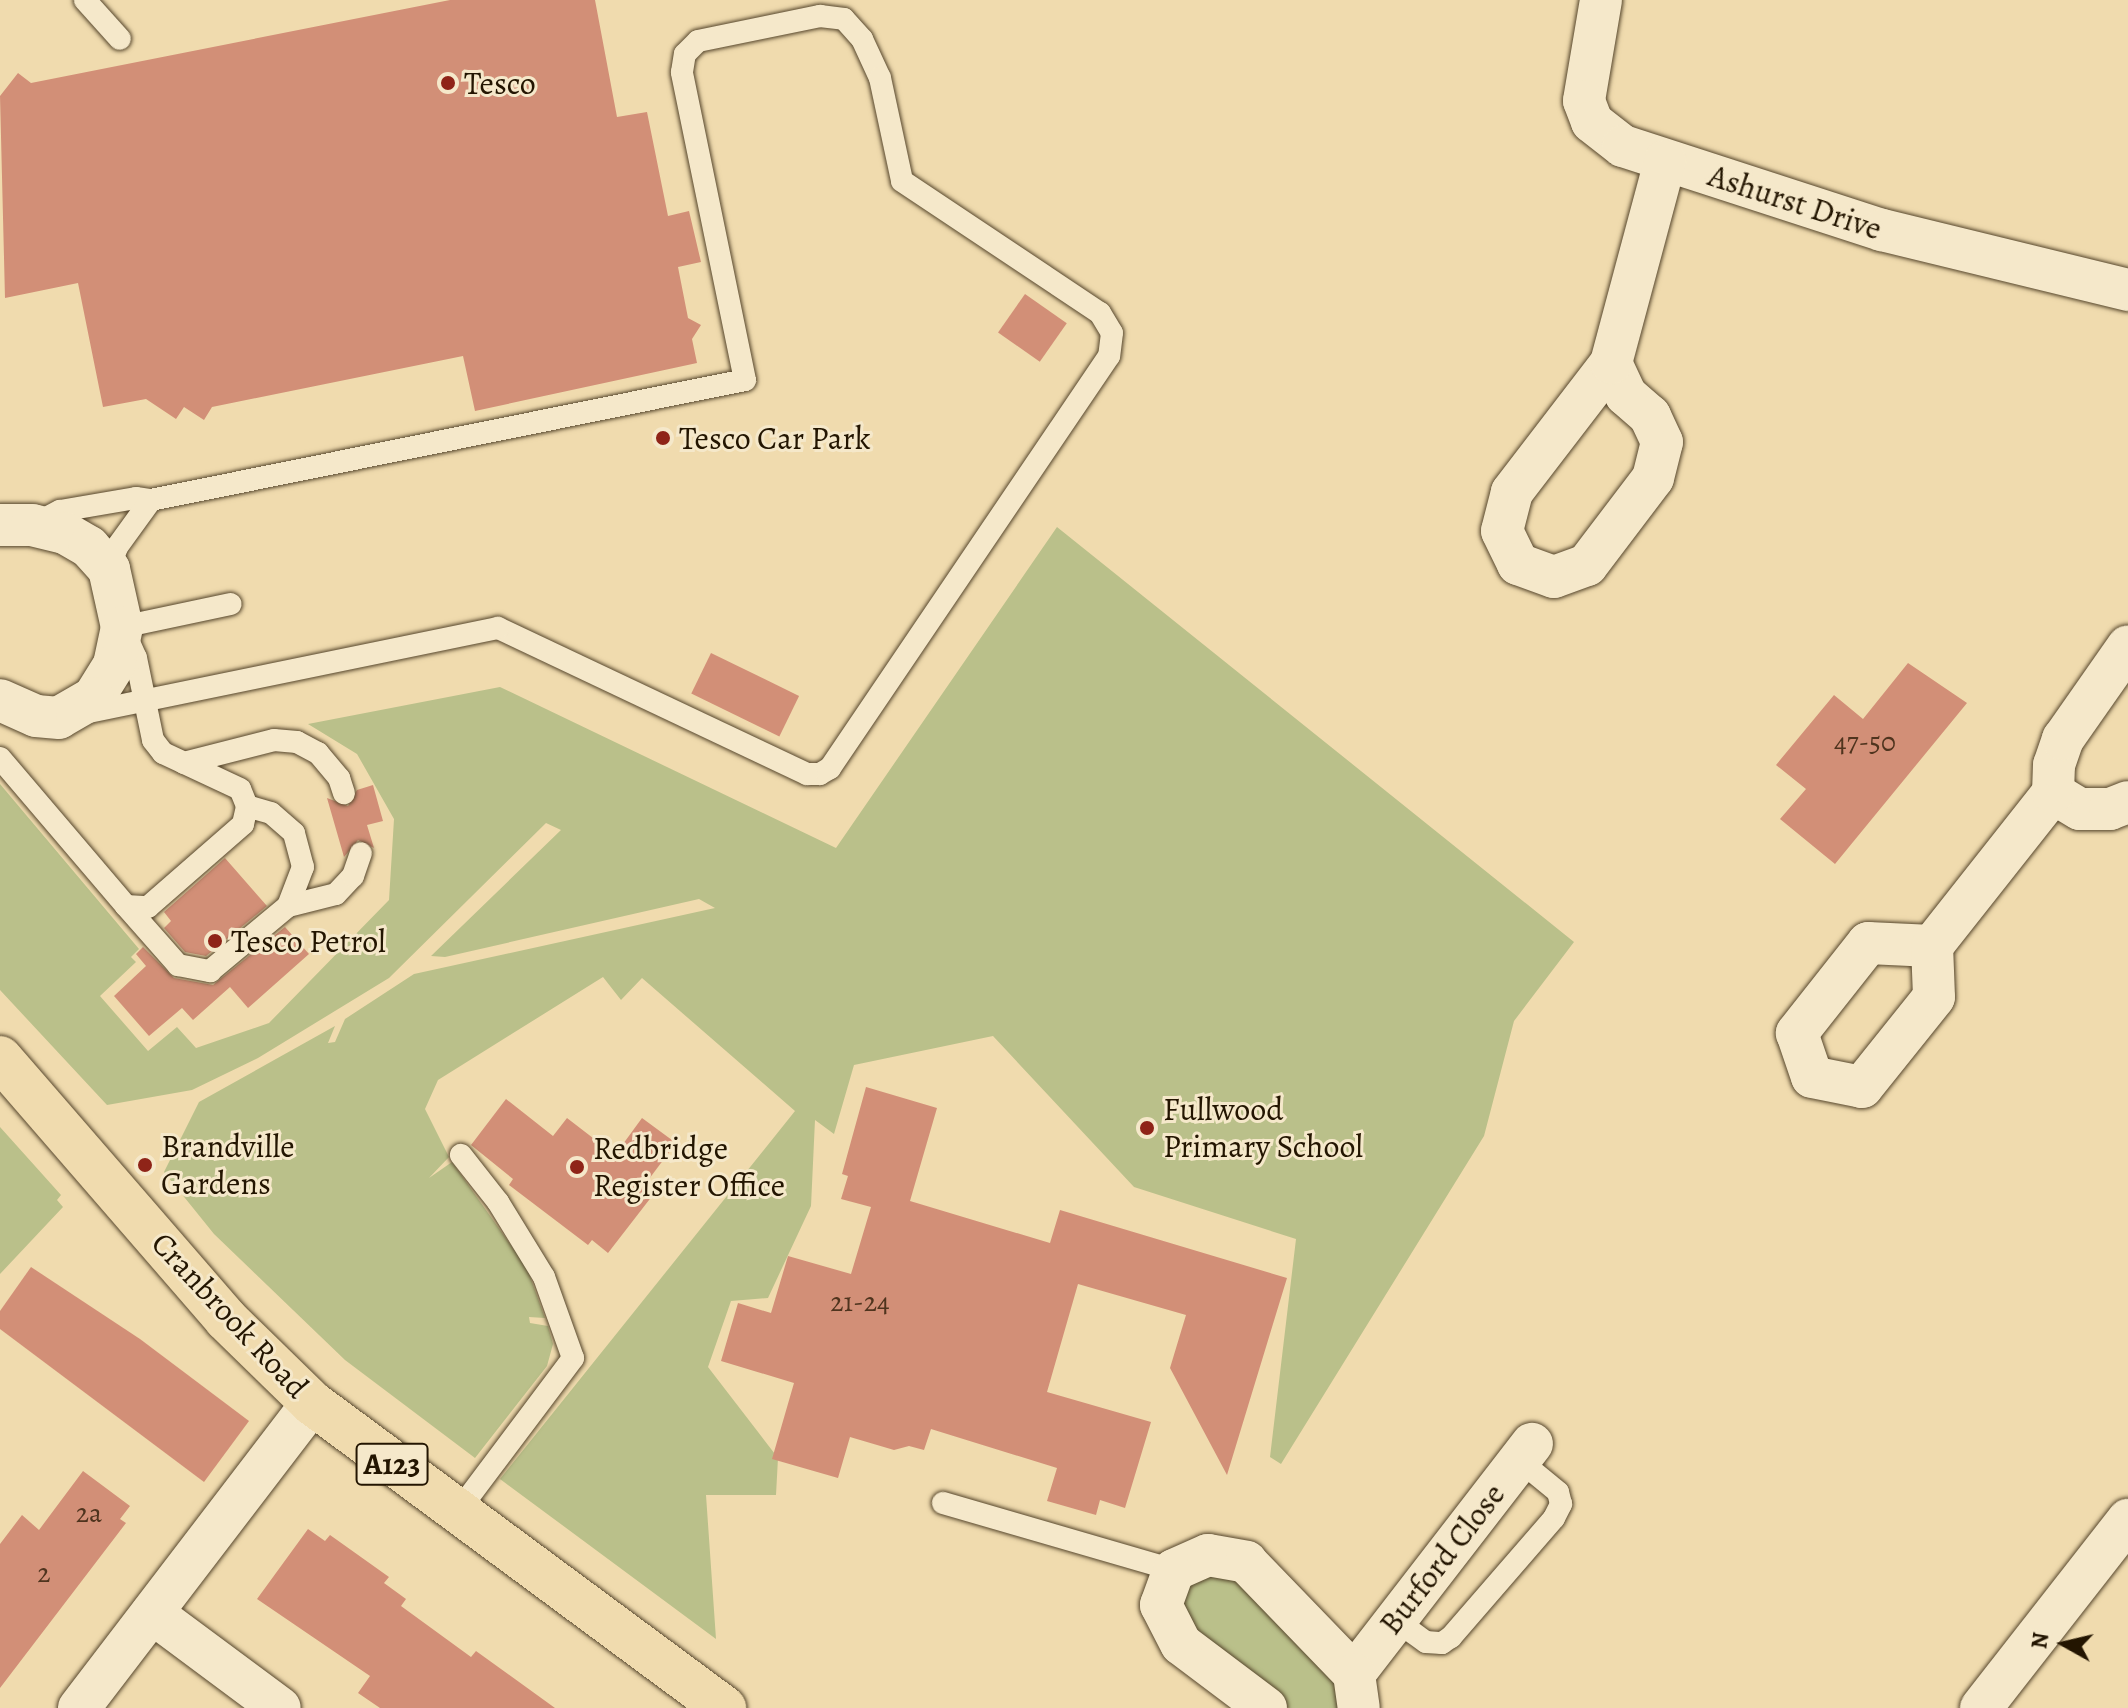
<!DOCTYPE html>
<html>
<head>
<meta charset="utf-8">
<style>
  body { margin:0 }
  #map { position:relative; width:2128px; height:1708px; overflow:hidden; background:#f0dbae; font-family:Alegreya,serif }
  div>[style] { position:absolute }
  .green>* { inset:0; background:#bac08a }
  .building>* { inset:0; background:#d28f77; transform-origin:0 0 }
  .roads { filter:drop-shadow(0 0 2px #56462c) drop-shadow(0 0 2px #56462c) }
  .service>* { height:22px; margin:-11px; padding:0 11px; transform-origin:11px; border-radius:11px; background:#f5e8ca }
  .minor>* { height:42px; margin:-21px; padding:0 21px; transform-origin:21px; border-radius:21px; background:#f5e8ca }
  .primary>* { height:44px; margin:-22px; padding:0 22px; transform-origin:22px; border-radius:22px; background:#f0dbae }
  .dots>* { width:22px; height:22px; translate:-50% -50%; box-sizing:border-box; border:4px solid #f5e8ca; border-radius:50% }
  span { translate:-50% -50%; white-space:nowrap; text-align:center; line-height:1.15; -webkit-text-stroke:6px #f5e8ca; paint-order:stroke }
  .number-label { font-size:28px; color:#4f341e }
  .number-label span { -webkit-text-stroke-width:0 }
  .shield-label span { padding:2px 6px; background:#f5e8ca; border:2px solid; border-radius:6px; -webkit-text-stroke-width:0 }
  .shield-label { font-size:30px; color:#231501; font-weight:700 }
  .poi-label { font-size:32px; color:#231501 }
  .left { translate:0 -50%; text-align:left }
  .street-label { font-size:32px; color:#231501 }
  .north { position:absolute; left:2024px; top:1604px; width:80px; height:80px; -webkit-text-stroke:6px #f5e8ca; paint-order:stroke; rotate:278deg; font-size:22px; font-weight:700; line-height:32px; text-align:center; color:#231501 }
  .north::after { content:''; display:block; margin:auto; width:28px; height:36px; background:#231501; clip-path:polygon(50% 0,100% 100%,50% 72%,0 100%) }
</style>
</head>
<body>
<div id="map">
  <div class="green">
    <i style="clip-path:polygon(1057px 527px,1574px 942px,1514px 1021px,1484px 1136px,1281px 1464px,1270px 1457px,1296px 1239px,1134px 1187px,993px 1036px,854px 1065px,834px 1134px,815px 1120px,811px 1206px,768px 1298px,731px 1301px,708px 1367px,778px 1458px,776px 1495px,706px 1495px,716px 1639px,500px 1479px,795px 1111px,642px 978px,621px 1000px,603px 977px,438px 1080px,425px 1109px,449px 1157px,429px 1178px,452px 1162px,527px 1268px,545px 1318px,529px 1317px,530px 1323px,548px 1326px,553px 1344px,547px 1366px,475px 1458px,345px 1360px,214px 1234px,164px 1172px,199px 1102px,335px 1026px,328px 1043px,335px 1042px,345px 1019px,414px 974px,715px 908px,699px 899px,445px 957px,431px 956px,561px 830px,546px 823px,389px 978px,258px 1058px,192px 1090px,107px 1105px,0 990px,0 784px,139px 949px,131px 957px,136px 962px,100px 996px,148px 1051px,177px 1027px,196px 1048px,269px 1023px,389px 900px,394px 819px,357px 754px,308px 724px,500px 687px,836px 848px)"></i>
    <i style="clip-path:polygon(0 1127px,61px 1195px,57px 1200px,63px 1207px,0 1274px)"></i>
    <i style="clip-path:polygon(1233px 1573px,1338px 1682px,1341px 1698px,1337px 1708px,1289px 1708px,1191px 1632px,1182px 1619px,1182px 1590px,1191px 1577px)"></i>
  </div>
  <div class="building">
    <i style="clip-path:polygon(450px 0,595px 0,617px 117px,647px 112px,668px 216px,689px 211px,701px 262px,678px 267px,688px 318px,701px 325px,692px 339px,697px 363px,475px 411px,463px 356px,212px 407px,204px 420px,184px 407px,176px 419px,146px 399px,103px 407px,78px 283px,5px 298px,0 96px,18px 73px,31px 83px)"></i>
    <i style="left:1025px;top:294px;width:51px;height:47px;rotate:35deg"></i>
    <i style="left:711px;top:653px;width:98px;height:45px;rotate:26deg"></i>
    <i style="clip-path:polygon(1908px 663px,1967px 703px,1835px 864px,1780px 819px,1806px 789px,1776px 765px,1834px 695px,1863px 719px)"></i>
    <i style="clip-path:polygon(373px 785px,383px 821px,367px 825px,374px 848px,358px 840px,344px 857px,327px 798px,348px 806px,357px 790px)"></i>
    <i style="clip-path:polygon(225px 858px,267px 906px,206px 956px,185px 952px,164px 928px,171px 921px,164px 912px)"></i>
    <i style="clip-path:polygon(285px 927px,309px 954px,248px 1008px,230px 987px,193px 1020px,182px 1008px,149px 1036px,114px 996px,146px 966px,136px 954px,143px 947px,174px 978px,213px 985px)"></i>
    <i style="clip-path:polygon(866px 1087px,937px 1108px,910px 1201px,1050px 1243px,1060px 1210px,1287px 1278px,1227px 1475px,1170px 1368px,1186px 1315px,1078px 1284px,1047px 1392px,1151px 1422px,1125px 1508px,1100px 1500px,1096px 1515px,1047px 1501px,1057px 1468px,931px 1429px,924px 1450px,909px 1446px,894px 1450px,850px 1437px,838px 1478px,772px 1459px,794px 1383px,721px 1361px,738px 1303px,771px 1313px,788px 1256px,851px 1274px,871px 1207px,841px 1199px,848px 1176px,842px 1174px)"></i>
    <i style="clip-path:polygon(506px 1099px,553px 1136px,567px 1118px,615px 1155px,642px 1118px,676px 1143px,646px 1183px,656px 1191px,608px 1253px,592px 1240px,588px 1245px,509px 1185px,513px 1179px,471px 1145px)"></i>
    <i style="clip-path:polygon(31px 1267px,140px 1339px,249px 1421px,204px 1482px,0 1329px,0 1311px)"></i>
    <i style="clip-path:polygon(83px 1471px,130px 1506px,120px 1519px,126px 1523px,0 1688px,0 1544px,22px 1515px,39px 1530px)"></i>
    <i style="clip-path:polygon(308px 1529px,325px 1541px,330px 1535px,389px 1577px,384px 1583px,406px 1599px,401px 1606px,471px 1657px,476px 1651px,555px 1708px,380px 1708px,358px 1693px,370px 1676px,257px 1599px)"></i>
  </div>
  <div class="roads">
    <div class="service">
      <i style="left:85px;top:0;width:52px;rotate:48.1deg"></i>
      <i style="left:37px;top:523px;width:26px;rotate:-28deg"></i>
      <i style="left:60px;top:511px;width:77px;rotate:-9.7deg"></i>
      <i style="left:136px;top:498px;width:15px;rotate:8deg"></i>
      <i style="left:151px;top:500px;width:606px;rotate:-11.42deg"></i>
      <i style="left:745px;top:380px;width:314px;rotate:-101.6deg"></i>
      <i style="left:682px;top:72px;width:18px;rotate:-81deg"></i>
      <i style="left:685px;top:54px;width:18px;rotate:-45deg"></i>
      <i style="left:698px;top:41px;width:125px;rotate:-11.6deg"></i>
      <i style="left:820px;top:16px;width:24px;rotate:7deg"></i>
      <i style="left:844px;top:19px;width:27px;rotate:48deg"></i>
      <i style="left:862px;top:39px;width:43px;rotate:65.2deg"></i>
      <i style="left:880px;top:78px;width:105px;rotate:77.9deg"></i>
      <i style="left:902px;top:181px;width:238px;rotate:33.7deg"></i>
      <i style="left:1100px;top:313px;width:23px;rotate:59deg"></i>
      <i style="left:1112px;top:333px;width:23px;rotate:97deg"></i>
      <i style="left:1109px;top:356px;width:498px;rotate:124.1deg"></i>
      <i style="left:830px;top:768px;width:12px;rotate:149deg"></i>
      <i style="left:820px;top:774px;width:13px;rotate:180deg"></i>
      <i style="left:807px;top:774px;width:342px;rotate:-154.7deg"></i>
      <i style="left:498px;top:628px;width:423px;rotate:168.4deg"></i>
      <i style="left:109px;top:569px;width:23px;rotate:-70deg"></i>
      <i style="left:117px;top:547px;width:58px;rotate:-54.1deg"></i>
      <i style="left:0;top:758px;width:194px;rotate:49.6deg"></i>
      <i style="left:126px;top:906px;width:22px;rotate:3deg"></i>
      <i style="left:148px;top:907px;width:126px;rotate:-41.1deg"></i>
      <i style="left:243px;top:824px;width:18px;rotate:-77deg"></i>
      <i style="left:247px;top:806px;width:18px;rotate:-112deg"></i>
      <i style="left:240px;top:789px;width:85px;rotate:-154.9deg"></i>
      <i style="left:163px;top:753px;width:16px;rotate:-128deg"></i>
      <i style="left:153px;top:740px;width:84px;rotate:-101.7deg"></i>
      <i style="left:136px;top:658px;width:34px;rotate:-114deg"></i>
      <i style="left:122px;top:627px;width:111px;rotate:-11.9deg"></i>
      <i style="left:184px;top:763px;width:93px;rotate:-14.3deg"></i>
      <i style="left:274px;top:740px;width:23px;rotate:5deg"></i>
      <i style="left:297px;top:742px;width:24px;rotate:28deg"></i>
      <i style="left:318px;top:753px;width:33px;rotate:50deg"></i>
      <i style="left:339px;top:778px;width:16px;rotate:72deg"></i>
      <i style="left:126px;top:906px;width:79px;rotate:48.6deg"></i>
      <i style="left:178px;top:965px;width:33px;rotate:11deg"></i>
      <i style="left:210px;top:971px;width:102px;rotate:-39.8deg"></i>
      <i style="left:288px;top:906px;width:42px;rotate:-69deg"></i>
      <i style="left:303px;top:867px;width:35px;rotate:-105deg"></i>
      <i style="left:294px;top:833px;width:30px;rotate:-139deg"></i>
      <i style="left:271px;top:813px;width:25px;rotate:-164deg"></i>
      <i style="left:288px;top:906px;width:49px;rotate:-14deg"></i>
      <i style="left:336px;top:894px;width:25px;rotate:-47deg"></i>
      <i style="left:353px;top:876px;width:24px;rotate:-71deg"></i>
      <i style="left:943px;top:1503px;width:241px;rotate:16.2deg"></i>
      <i style="left:456px;top:1514px;width:195px;rotate:-53.1deg"></i>
      <i style="left:573px;top:1358px;width:86px;rotate:-109.7deg"></i>
      <i style="left:544px;top:1277px;width:88px;rotate:-121.5deg"></i>
      <i style="left:498px;top:1202px;width:60px;rotate:-128.2deg"></i>
      <i style="left:1394px;top:1619px;width:39px;rotate:36deg"></i>
      <i style="left:1426px;top:1642px;width:16px;rotate:4deg"></i>
      <i style="left:1442px;top:1643px;width:11px;rotate:-34deg"></i>
      <i style="left:1451px;top:1637px;width:157px;rotate:-49.1deg"></i>
      <i style="left:1554px;top:1518px;width:16px;rotate:-63deg"></i>
      <i style="left:1561px;top:1504px;width:12px;rotate:-104deg"></i>
      <i style="left:1558px;top:1492px;width:50px;rotate:-140.6deg"></i>
    </div>
    <div class="minor">
      <i style="left:1601px;top:0;width:102px;rotate:99.6deg"></i>
      <i style="left:1584px;top:101px;width:22px;rotate:69deg"></i>
      <i style="left:1592px;top:122px;width:39px;rotate:38deg"></i>
      <i style="left:1623px;top:146px;width:272px;rotate:18deg"></i>
      <i style="left:1882px;top:230px;width:253px;rotate:13.7deg"></i>
      <i style="left:1611px;top:363px;width:163px;rotate:127.5deg"></i>
      <i style="left:1512px;top:492px;width:40px;rotate:104.4deg"></i>
      <i style="left:1502px;top:531px;width:37px;rotate:64deg"></i>
      <i style="left:1518px;top:564px;width:38px;rotate:20deg"></i>
      <i style="left:1554px;top:577px;width:35px;rotate:-20deg"></i>
      <i style="left:1587px;top:565px;width:109px;rotate:-52.8deg"></i>
      <i style="left:1653px;top:478px;width:37px;rotate:-76deg"></i>
      <i style="left:1662px;top:442px;width:29px;rotate:-115deg"></i>
      <i style="left:1650px;top:416px;width:32px;rotate:-139deg"></i>
      <i style="left:1626px;top:395px;width:35px;rotate:-115deg"></i>
      <i style="left:1611px;top:363px;width:209px;rotate:-75deg"></i>
      <i style="left:0;top:525px;width:32px"></i>
      <i style="left:32px;top:525px;width:34px;rotate:14deg"></i>
      <i style="left:65px;top:533px;width:28px;rotate:30deg"></i>
      <i style="left:89px;top:547px;width:30px;rotate:48deg"></i>
      <i style="left:109px;top:569px;width:59px;rotate:77.4deg"></i>
      <i style="left:122px;top:627px;width:39px;rotate:102deg"></i>
      <i style="left:114px;top:665px;width:39px;rotate:122deg"></i>
      <i style="left:93px;top:698px;width:39px;rotate:150deg"></i>
      <i style="left:59px;top:718px;width:23px;rotate:-175deg"></i>
      <i style="left:36px;top:716px;width:39px;rotate:-156deg"></i>
      <i style="left:2053px;top:793px;width:31px;rotate:31deg"></i>
      <i style="left:2080px;top:809px;width:30px"></i>
      <i style="left:2110px;top:809px;width:19px;rotate:-21deg"></i>
      <i style="left:1932px;top:946px;width:64px;rotate:-177.3deg"></i>
      <i style="left:1868px;top:943px;width:115px;rotate:128.3deg"></i>
      <i style="left:1797px;top:1033px;width:46px;rotate:71.2deg"></i>
      <i style="left:1812px;top:1077px;width:51px;rotate:11.3deg"></i>
      <i style="left:1862px;top:1087px;width:115px;rotate:-51.3deg"></i>
      <i style="left:1934px;top:997px;width:51px;rotate:-92.2deg"></i>
      <i style="left:1932px;top:946px;width:195px;rotate:-51.7deg"></i>
      <i style="left:2053px;top:793px;width:28px;rotate:-88deg"></i>
      <i style="left:2054px;top:765px;width:28px;rotate:-71deg"></i>
      <i style="left:2063px;top:739px;width:113px;rotate:-55deg"></i>
      <i style="left:152px;top:1613px;width:159px;rotate:36.6deg"></i>
      <i style="left:1354px;top:1674px;width:291px;rotate:-52.3deg"></i>
      <i style="left:79px;top:1708px;width:384px;rotate:-52.6deg"></i>
      <i style="left:1266px;top:1708px;width:106px;rotate:-143deg"></i>
      <i style="left:1181px;top:1644px;width:44px;rotate:-117.1deg"></i>
      <i style="left:1161px;top:1605px;width:37px;rotate:-70deg"></i>
      <i style="left:1174px;top:1570px;width:37px;rotate:-24deg"></i>
      <i style="left:1208px;top:1555px;width:39px;rotate:10deg"></i>
      <i style="left:1246px;top:1562px;width:156px;rotate:46deg"></i>
      <i style="left:1354px;top:1674px;width:34px;rotate:82deg"></i>
      <i style="left:1981px;top:1708px;width:239px;rotate:-52deg"></i>
    </div>
    <div class="primary">
      <i style="left:0;top:1058px;width:345px;rotate:49.1deg"></i>
      <i style="left:226px;top:1319px;width:120px;rotate:44.3deg"></i>
      <i style="left:312px;top:1403px;width:513px;rotate:36.51deg"></i>
    </div>
  </div>
  <div class="dots">
    <i style="left:448px;top:83px;background:#8f2418"></i>
    <i style="left:663px;top:438px;background:#8f2418"></i>
    <i style="left:215px;top:941px;background:#8f2418"></i>
    <i style="left:1147px;top:1128px;background:#8f2418"></i>
    <i style="left:145px;top:1165px;background:#8f2418"></i>
    <i style="left:577px;top:1167px;background:#8f2418"></i>
  </div>
  <div class="number-label">
    <span style="left:1865px;top:742px">47-50</span>
    <span style="left:860px;top:1302px">21-24</span>
    <span style="left:89px;top:1513px">2a</span>
    <span style="left:44px;top:1573px">2</span>
  </div>
  <div class="shield-label">
    <span style="left:392px;top:1464px">A123</span>
  </div>
  <div class="poi-label">
    <span class="left" style="left:464px;top:83px">Tesco</span>
    <span class="left" style="left:679px;top:438px">Tesco Car Park</span>
    <span class="left" style="left:231px;top:941px">Tesco Petrol</span>
    <span class="left" style="left:1163px;top:1128px">Fullwood<br>Primary School</span>
    <span class="left" style="left:161px;top:1165px">Brandville<br>Gardens</span>
    <span class="left" style="left:593px;top:1167px">Redbridge<br>Register Office</span>
  </div>
  <div class="street-label">
    <span style="left:1795px;top:202px;rotate:18deg">Ashurst Drive</span>
    <span style="left:230px;top:1315px;rotate:47deg">Cranbrook Road</span>
    <span style="left:1442px;top:1559px;rotate:-52deg">Burford Close</span>
  </div>
  <div class="north">N</div>
</div>
</body>
</html>
